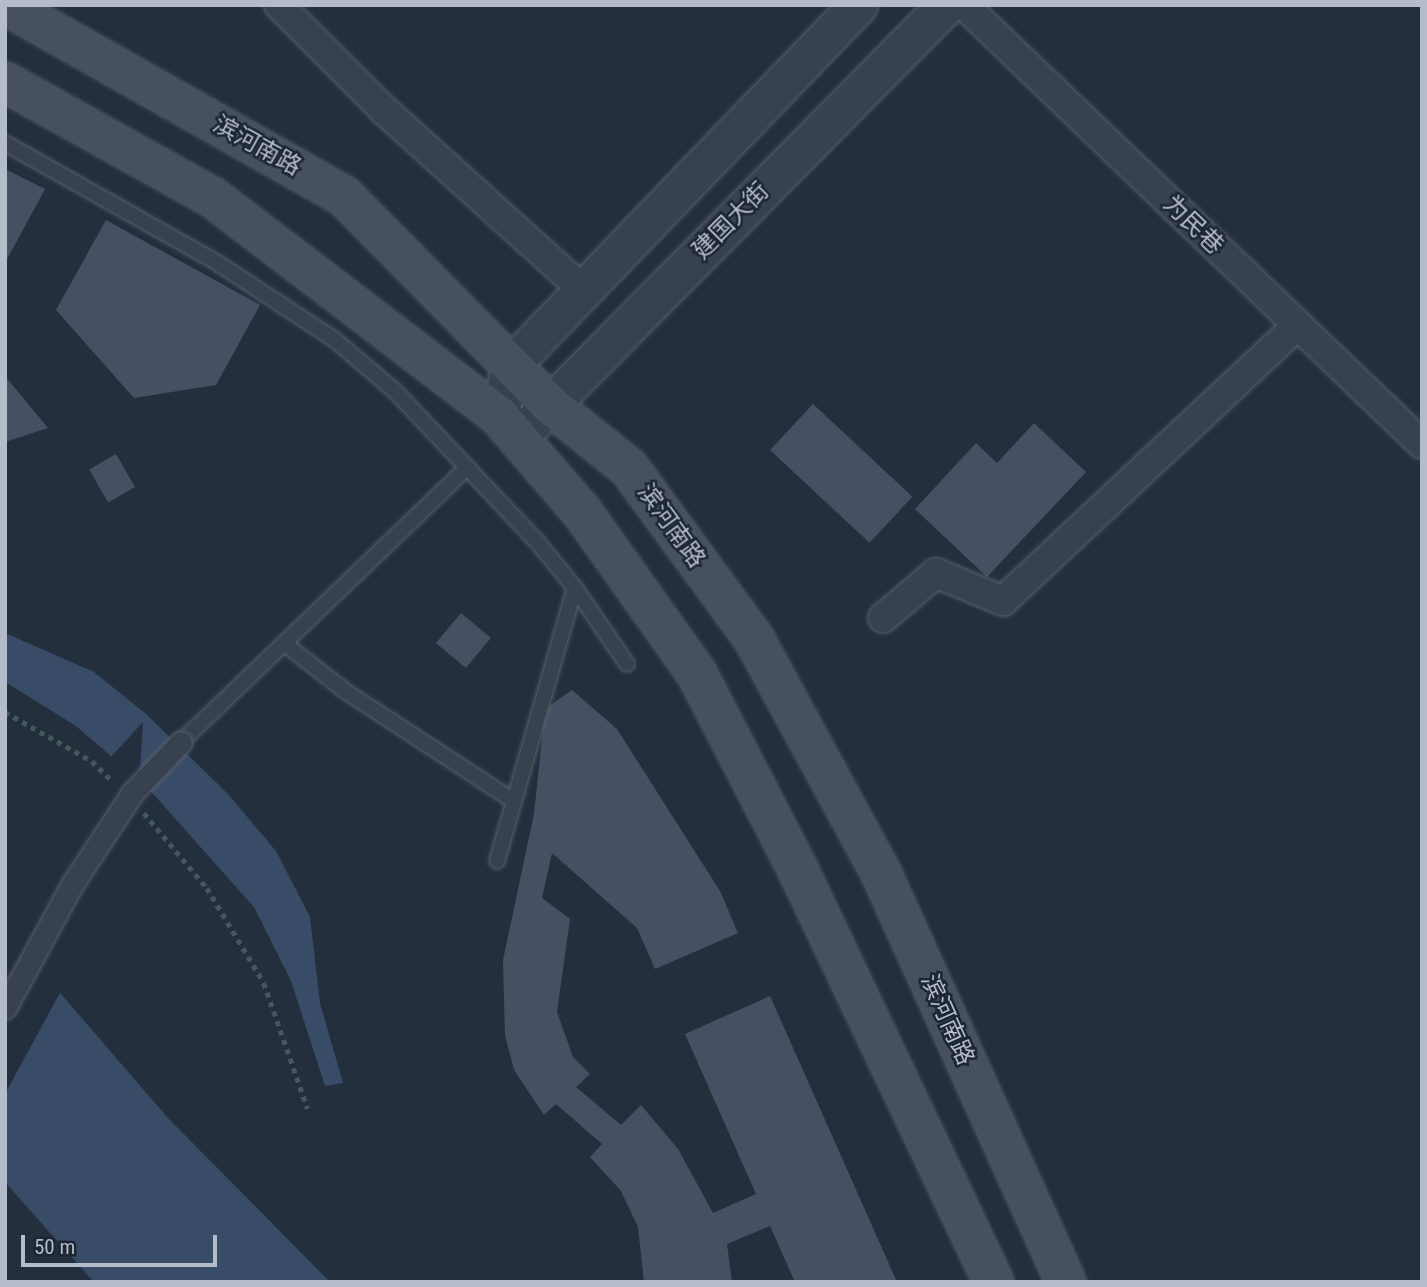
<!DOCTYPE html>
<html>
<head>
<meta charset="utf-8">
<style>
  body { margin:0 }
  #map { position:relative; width:1427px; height:1287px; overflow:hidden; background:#242f3e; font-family:"Roboto Condensed","Noto Sans SC",sans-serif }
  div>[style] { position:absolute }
  .water>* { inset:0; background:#394c67 }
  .pier>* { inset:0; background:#242f3e }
  .building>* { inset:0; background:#455162; transform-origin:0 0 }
  .path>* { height:4.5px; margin-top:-2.25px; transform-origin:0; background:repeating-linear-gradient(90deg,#44595c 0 5px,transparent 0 10px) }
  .roads { filter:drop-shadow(0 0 2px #565f6c) drop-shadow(0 0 2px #565f6c) }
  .service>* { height:14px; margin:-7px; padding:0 7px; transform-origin:7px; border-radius:7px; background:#38414e }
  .minor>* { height:28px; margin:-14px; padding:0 14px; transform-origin:14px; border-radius:14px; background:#38414e }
  .tertiary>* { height:37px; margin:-18.5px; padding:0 18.5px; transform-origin:18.5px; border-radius:18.5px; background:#38414e }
  .secondary>* { height:38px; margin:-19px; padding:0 19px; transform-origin:19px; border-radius:19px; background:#465061 }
  .bridges { filter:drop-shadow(0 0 2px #565f6c) drop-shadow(0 0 2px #565f6c) }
  .pedestrian-bridge>* { height:21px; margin:-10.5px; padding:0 10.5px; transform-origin:10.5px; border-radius:10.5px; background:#38414e }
  span { translate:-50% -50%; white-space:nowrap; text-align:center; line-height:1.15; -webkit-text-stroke:5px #1d2633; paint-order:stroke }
  .street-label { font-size:24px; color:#b4bcc9 }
  .frame { position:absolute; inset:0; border:7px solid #b4bcc9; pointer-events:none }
  .scale { position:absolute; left:21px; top:1235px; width:196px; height:32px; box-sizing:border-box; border:4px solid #b4bcc9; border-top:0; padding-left:9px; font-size:21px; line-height:24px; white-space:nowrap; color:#b4bcc9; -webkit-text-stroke:5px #1d2633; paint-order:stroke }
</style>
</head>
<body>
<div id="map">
  <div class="water">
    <i style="clip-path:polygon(5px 633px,94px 672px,146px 714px,228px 794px,276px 851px,310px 917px,320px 1003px,343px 1083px,325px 1086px,291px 981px,254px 907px,147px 787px,76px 726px,5px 682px)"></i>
    <i style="clip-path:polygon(5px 929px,167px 1117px,330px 1282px,94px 1282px,5px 1182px)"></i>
  </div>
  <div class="pier">
    <i style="clip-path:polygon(143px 722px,139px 785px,109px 759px)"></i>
    <i style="clip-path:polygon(6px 925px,62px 989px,5px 1094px,5px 927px)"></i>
  </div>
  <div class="building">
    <i style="clip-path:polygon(5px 169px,45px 189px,5px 263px)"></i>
    <i style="clip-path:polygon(106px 220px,260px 305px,216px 385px,134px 398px,56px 310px)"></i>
    <i style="clip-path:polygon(5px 376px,48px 428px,5px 442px)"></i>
    <i style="left:813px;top:404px;width:136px;height:63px;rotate:43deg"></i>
    <i style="clip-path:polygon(1034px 423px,1086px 472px,987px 577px,915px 509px,976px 443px,997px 463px)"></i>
    <i style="left:116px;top:454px;width:38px;height:31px;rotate:60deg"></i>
    <i style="left:461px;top:613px;width:39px;height:39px;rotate:40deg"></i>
    <i style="clip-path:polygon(572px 690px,617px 729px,720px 891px,738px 933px,655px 969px,637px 928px,552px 853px,542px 898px,570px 919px,557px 1012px,573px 1057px,590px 1074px,576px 1087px,621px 1125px,641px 1105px,678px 1149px,713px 1213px,756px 1194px,685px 1034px,770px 996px,897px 1282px,795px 1282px,770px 1226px,727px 1244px,732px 1282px,644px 1282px,638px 1227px,621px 1191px,590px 1157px,602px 1144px,556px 1104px,544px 1115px,514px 1070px,505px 1035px,503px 960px,534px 814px,545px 709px)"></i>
  </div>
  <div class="path">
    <i style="left:5px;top:712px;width:100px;rotate:29.4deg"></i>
    <i style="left:92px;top:761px;width:30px;rotate:45deg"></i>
    <i style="left:144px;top:813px;width:98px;rotate:50deg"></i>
    <i style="left:207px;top:888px;width:111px;rotate:59deg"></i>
    <i style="left:264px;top:983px;width:133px;rotate:70.8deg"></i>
  </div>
  <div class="roads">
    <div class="service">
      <i style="left:5px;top:143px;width:242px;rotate:29.4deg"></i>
      <i style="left:216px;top:262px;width:142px;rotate:33.2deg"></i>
      <i style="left:335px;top:340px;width:79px;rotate:40.4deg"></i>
      <i style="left:395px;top:391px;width:210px;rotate:46.7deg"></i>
      <i style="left:539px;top:544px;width:57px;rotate:50.7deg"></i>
      <i style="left:575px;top:588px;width:92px;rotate:55.6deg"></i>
      <i style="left:284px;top:643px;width:78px;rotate:38.2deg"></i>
      <i style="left:345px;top:691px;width:199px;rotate:33.1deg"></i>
      <i style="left:181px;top:742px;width:397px;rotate:-43.8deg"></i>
      <i style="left:497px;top:861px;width:284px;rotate:-74.1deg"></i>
    </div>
    <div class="minor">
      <i style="left:279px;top:5px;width:148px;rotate:45deg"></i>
      <i style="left:384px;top:110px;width:268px;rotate:42.1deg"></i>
      <i style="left:964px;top:5px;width:634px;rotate:43.79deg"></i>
      <i style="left:883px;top:618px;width:70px;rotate:-40.3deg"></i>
      <i style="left:936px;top:573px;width:73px;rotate:22.7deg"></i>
      <i style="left:1003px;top:601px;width:404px;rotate:-43.1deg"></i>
    </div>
    <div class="tertiary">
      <i style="left:499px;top:416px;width:52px;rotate:-76.8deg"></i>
      <i style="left:511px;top:365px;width:500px;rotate:-46.05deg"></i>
      <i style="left:517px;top:438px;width:610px;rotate:-45.27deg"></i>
    </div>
    <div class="secondary">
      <i style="left:6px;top:5px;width:388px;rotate:29.5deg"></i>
      <i style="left:344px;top:196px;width:292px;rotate:45.4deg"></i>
      <i style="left:549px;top:404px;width:102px;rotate:38.7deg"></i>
      <i style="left:629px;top:468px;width:212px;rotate:53.8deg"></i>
      <i style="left:754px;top:639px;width:268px;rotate:61.5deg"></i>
      <i style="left:882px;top:875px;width:447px;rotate:65.7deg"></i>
      <i style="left:5px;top:82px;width:237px;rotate:29.1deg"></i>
      <i style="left:212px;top:197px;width:361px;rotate:37.3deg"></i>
      <i style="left:499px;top:416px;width:127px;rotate:49.2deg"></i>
      <i style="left:582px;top:512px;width:199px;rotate:54.6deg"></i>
      <i style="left:697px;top:674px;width:223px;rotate:62.7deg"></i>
      <i style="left:799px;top:872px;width:454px;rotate:64.6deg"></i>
    </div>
  </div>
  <div class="bridges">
    <div class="pedestrian-bridge">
      <i style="left:5px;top:1008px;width:142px;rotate:-61.5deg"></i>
      <i style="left:73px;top:883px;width:109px;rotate:-56.6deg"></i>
      <i style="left:133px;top:792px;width:69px;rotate:-46.2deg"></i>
    </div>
  </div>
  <div class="street-label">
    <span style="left:257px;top:146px;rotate:29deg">滨河南路</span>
    <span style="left:731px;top:221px;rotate:-45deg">建国大街</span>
    <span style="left:1193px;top:225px;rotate:44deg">为民巷</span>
    <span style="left:671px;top:526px;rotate:54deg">滨河南路</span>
    <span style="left:947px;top:1020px;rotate:66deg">滨河南路</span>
  </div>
  <div class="frame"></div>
  <div class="scale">50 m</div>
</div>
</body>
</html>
